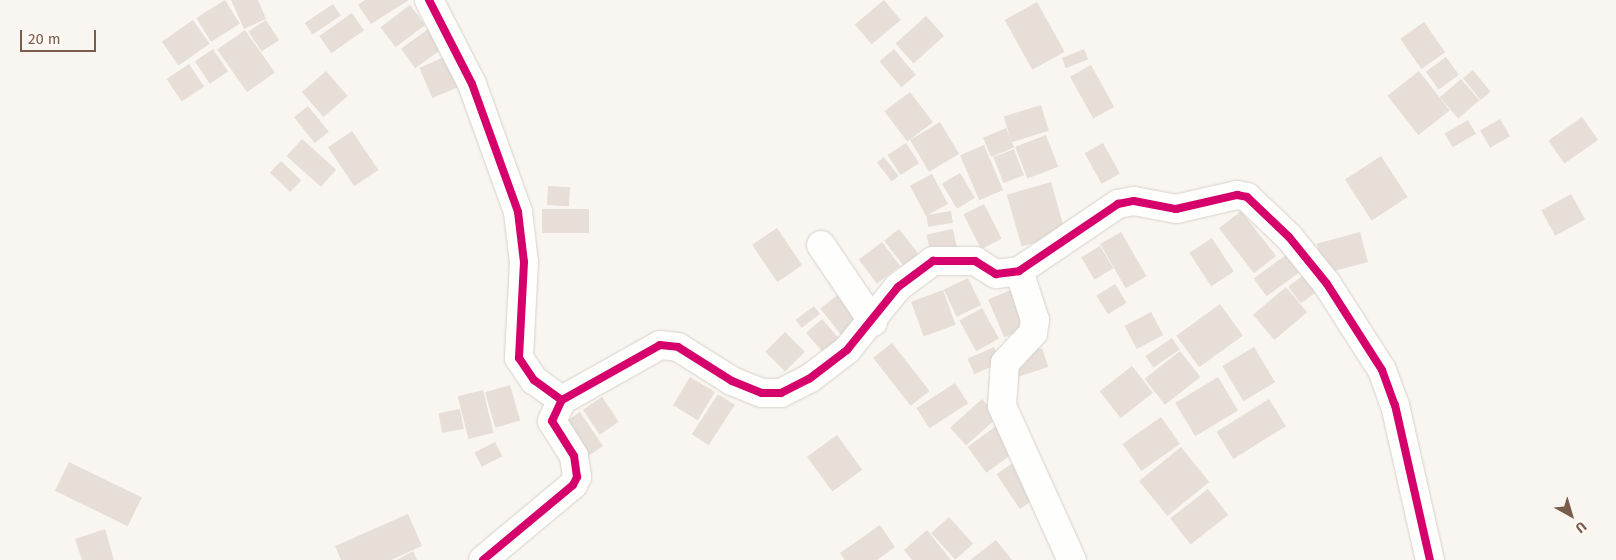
<!DOCTYPE html>
<html>
<head>
<meta charset="utf-8">
<style>
  body { margin:0 }
  #map { position:relative; width:1616px; height:560px; overflow:hidden; background:#f9f5f0; font-family:"Fira Sans",sans-serif }
  div>[style] { position:absolute }
  .building>* { inset:0; background:#e6ded7; transform-origin:0 0 }
  .roads { filter:drop-shadow(0 0 1px #d7d1cb) drop-shadow(0 0 1px #d7d1cb) }
  .street>* { height:28px; margin:-14px; padding:0 14px; transform-origin:14px; border-radius:14px; background:#fefefd }
  .cycleway>* { height:8px; margin:-4px; padding:0 4px; transform-origin:4px; border-radius:4px; background:#d6006c }
  span { translate:-50% -50%; white-space:nowrap; text-align:center; line-height:1.15; -webkit-text-stroke:5px #fffaf3; paint-order:stroke }
  .north { position:absolute; left:1546px; top:490px; width:50px; height:50px; -webkit-text-stroke:4px #fffaf3; paint-order:stroke; rotate:141deg; font-size:14px; font-weight:700; line-height:20px; text-align:center; color:#7a5c4d }
  .north::after { content:''; display:block; margin:auto; width:18px; height:22px; background:#7a5c4d; clip-path:polygon(50% 0,100% 100%,50% 72%,0 100%) }
  .scale { position:absolute; left:20px; top:30px; width:76px; height:22px; box-sizing:border-box; border:2px solid #7a5c4d; border-top:0; padding-left:6px; font-size:15px; line-height:18px; white-space:nowrap; color:#7a5c4d; -webkit-text-stroke:4px #fffaf3; paint-order:stroke }
</style>
</head>
<body>
<div id="map">
  <div class="building">
    <i style="left:225px;top:0;width:28px;height:34px;rotate:58deg"></i>
    <i style="clip-path:polygon(231px 0,258px 0,266px 19px,244px 29px)"></i>
    <i style="clip-path:polygon(365px 0,409px 0,371px 24px,358px 5px)"></i>
    <i style="left:884px;top:0;width:26px;height:38px;rotate:50deg"></i>
    <i style="left:1037px;top:2px;width:57px;height:37px;rotate:61deg"></i>
    <i style="left:333px;top:4px;width:14px;height:34px;rotate:56deg"></i>
    <i style="left:410px;top:5px;width:25px;height:37px;rotate:53deg"></i>
    <i style="left:352px;top:13px;width:21px;height:40px;rotate:55deg"></i>
    <i style="left:926px;top:16px;width:27px;height:41px;rotate:48deg"></i>
    <i style="left:193px;top:20px;width:29px;height:38px;rotate:55deg"></i>
    <i style="left:266px;top:20px;width:24px;height:21px;rotate:57deg"></i>
    <i style="left:1424px;top:22px;width:37px;height:29px;rotate:55deg"></i>
    <i style="left:431px;top:27px;width:24px;height:37px;rotate:54deg"></i>
    <i style="left:245px;top:30px;width:52px;height:34px;rotate:55deg"></i>
    <i style="left:213px;top:49px;width:27px;height:22px;rotate:56deg"></i>
    <i style="left:894px;top:49px;width:34px;height:19px;rotate:50deg"></i>
    <i style="left:1084px;top:49px;width:11px;height:24px;rotate:68deg"></i>
    <i style="left:447px;top:56px;width:33px;height:30px;rotate:67deg"></i>
    <i style="left:1446px;top:57px;width:22px;height:25px;rotate:54deg"></i>
    <i style="left:189px;top:64px;width:27px;height:27px;rotate:56deg"></i>
    <i style="left:1091px;top:65px;width:48px;height:24px;rotate:61deg"></i>
    <i style="left:1473px;top:70px;width:28px;height:13px;rotate:51deg"></i>
    <i style="left:326px;top:71px;width:33px;height:32px;rotate:49deg"></i>
    <i style="left:1419px;top:71px;width:50px;height:40px;rotate:52deg"></i>
    <i style="left:1461px;top:79px;width:28px;height:28px;rotate:49deg"></i>
    <i style="left:910px;top:92px;width:38px;height:32px;rotate:53deg"></i>
    <i style="left:1041px;top:105px;width:27px;height:39px;rotate:73deg"></i>
    <i style="left:308px;top:106px;width:33px;height:18px;rotate:51deg"></i>
    <i style="left:1582px;top:117px;width:28px;height:41px;rotate:55deg"></i>
    <i style="left:1500px;top:119px;width:20px;height:23px;rotate:60deg"></i>
    <i style="left:1468px;top:120px;width:16px;height:27px;rotate:60deg"></i>
    <i style="left:940px;top:122px;width:37px;height:35px;rotate:59deg"></i>
    <i style="left:1006px;top:128px;width:21px;height:25px;rotate:67deg"></i>
    <i style="left:352px;top:131px;width:47px;height:29px;rotate:56deg"></i>
    <i style="left:1046px;top:135px;width:34px;height:33px;rotate:69deg"></i>
    <i style="left:302px;top:139px;width:46px;height:23px;rotate:42deg"></i>
    <i style="left:906px;top:143px;width:24px;height:22px;rotate:57deg"></i>
    <i style="left:1103px;top:143px;width:35px;height:21px;rotate:61deg"></i>
    <i style="left:984px;top:145px;width:49px;height:26px;rotate:67deg"></i>
    <i style="left:1014px;top:149px;width:28px;height:22px;rotate:69deg"></i>
    <i style="left:1381px;top:156px;width:49px;height:43px;rotate:57deg"></i>
    <i style="left:884px;top:157px;width:24px;height:9px;rotate:52deg"></i>
    <i style="left:281px;top:161px;width:28px;height:16px;rotate:44deg"></i>
    <i style="left:960px;top:173px;width:29px;height:21px;rotate:59deg"></i>
    <i style="left:932px;top:174px;width:34px;height:25px;rotate:62deg"></i>
    <i style="left:1051px;top:182px;width:54px;height:46px;rotate:74deg"></i>
    <i style="left:548px;top:186px;width:22px;height:19px;rotate:3deg"></i>
    <i style="left:1571px;top:194px;width:29px;height:34px;rotate:61deg"></i>
    <i style="left:984px;top:204px;width:39px;height:23px;rotate:63deg"></i>
    <i style="left:542px;top:209px;width:47px;height:24px"></i>
    <i style="left:951px;top:211px;width:12px;height:25px;rotate:81deg"></i>
    <i style="left:1241px;top:211px;width:57px;height:28px;rotate:52deg"></i>
    <i style="left:777px;top:228px;width:45px;height:30px;rotate:56deg"></i>
    <i style="left:899px;top:229px;width:33px;height:19px;rotate:52deg"></i>
    <i style="left:953px;top:229px;width:19px;height:27px;rotate:78deg"></i>
    <i style="left:1121px;top:232px;width:51px;height:24px;rotate:60deg"></i>
    <i style="left:1360px;top:232px;width:31px;height:45px;rotate:75deg"></i>
    <i style="left:1212px;top:238px;width:40px;height:27px;rotate:57deg"></i>
    <i style="left:882px;top:242px;width:30px;height:29px;rotate:53deg"></i>
    <i style="left:1100px;top:246px;width:26px;height:22px;rotate:59deg"></i>
    <i style="left:1286px;top:255px;width:22px;height:40px;rotate:54deg"></i>
    <i style="left:1305px;top:274px;width:21px;height:21px;rotate:53deg"></i>
    <i style="left:968px;top:278px;width:30px;height:27px;rotate:64deg"></i>
    <i style="left:1115px;top:284px;width:22px;height:22px;rotate:58deg"></i>
    <i style="left:1286px;top:287px;width:33px;height:43px;rotate:50deg"></i>
    <i style="left:1013px;top:289px;width:41px;height:27px;rotate:67deg"></i>
    <i style="left:943px;top:290px;width:37px;height:34px;rotate:70deg"></i>
    <i style="left:840px;top:293px;width:34px;height:25px;rotate:52deg"></i>
    <i style="left:1220px;top:304px;width:39px;height:54px;rotate:54deg"></i>
    <i style="left:814px;top:306px;width:10px;height:23px;rotate:53deg"></i>
    <i style="left:982px;top:308px;width:35px;height:26px;rotate:61deg"></i>
    <i style="left:1151px;top:312px;width:26px;height:30px;rotate:62deg"></i>
    <i style="left:822px;top:319px;width:28px;height:21px;rotate:49deg"></i>
    <i style="left:785px;top:332px;width:28px;height:28px;rotate:45deg"></i>
    <i style="left:1172px;top:338px;width:14px;height:32px;rotate:56deg"></i>
    <i style="left:892px;top:343px;width:61px;height:24px;rotate:52deg"></i>
    <i style="left:994px;top:347px;width:17px;height:29px;rotate:66deg"></i>
    <i style="left:1254px;top:347px;width:41px;height:37px;rotate:59deg"></i>
    <i style="left:1042px;top:348px;width:20px;height:34px;rotate:72deg"></i>
    <i style="left:1180px;top:351px;width:33px;height:45px;rotate:52deg"></i>
    <i style="left:1132px;top:366px;width:34px;height:41px;rotate:52deg"></i>
    <i style="left:690px;top:377px;width:29px;height:33px;rotate:31deg"></i>
    <i style="left:1218px;top:377px;width:39px;height:50px;rotate:59deg"></i>
    <i style="left:955px;top:383px;width:24px;height:46px;rotate:57deg"></i>
    <i style="left:510px;top:385px;width:37px;height:26px;rotate:74deg"></i>
    <i style="left:483px;top:390px;width:44px;height:26px;rotate:76deg"></i>
    <i style="left:718px;top:394px;width:20px;height:48px;rotate:33deg"></i>
    <i style="left:602px;top:397px;width:30px;height:23px;rotate:56deg"></i>
    <i style="left:982px;top:399px;width:24px;height:43px;rotate:48deg"></i>
    <i style="left:1269px;top:399px;width:32px;height:62px;rotate:58deg"></i>
    <i style="left:460px;top:409px;width:20px;height:22px;rotate:79deg"></i>
    <i style="left:580px;top:412px;width:41px;height:24px;rotate:56deg"></i>
    <i style="left:1161px;top:417px;width:33px;height:47px;rotate:55deg"></i>
    <i style="left:999px;top:424px;width:32px;height:39px;rotate:54deg"></i>
    <i style="left:837px;top:435px;width:43px;height:37px;rotate:54deg"></i>
    <i style="left:495px;top:442px;width:16px;height:23px;rotate:63deg"></i>
    <i style="left:1181px;top:447px;width:45px;height:54px;rotate:51deg"></i>
    <i style="left:69px;top:462px;width:81px;height:32px;rotate:26deg"></i>
    <i style="left:1013px;top:463px;width:42px;height:20px;rotate:56deg"></i>
    <i style="left:1208px;top:489px;width:33px;height:48px;rotate:52deg"></i>
    <i style="clip-path:polygon(408px 514px,422px 546px,391px 560px,341px 560px,335px 546px)"></i>
    <i style="left:949px;top:517px;width:36px;height:24px;rotate:48deg"></i>
    <i style="clip-path:polygon(880px 525px,895px 547px,877px 560px,845px 560px,840px 553px)"></i>
    <i style="clip-path:polygon(105px 529px,114px 560px,82px 560px,75px 539px)"></i>
    <i style="clip-path:polygon(927px 530px,951px 560px,912px 560px,904px 550px)"></i>
    <i style="clip-path:polygon(996px 540px,1012px 560px,970px 560px)"></i>
    <i style="clip-path:polygon(413px 551px,417px 560px,397px 560px)"></i>
  </div>
  <div class="roads">
    <div class="street">
      <i style="left:429px;top:0;width:94px;rotate:62.9deg"></i>
      <i style="left:472px;top:84px;width:136px;rotate:70.2deg"></i>
      <i style="left:518px;top:212px;width:50px;rotate:83.2deg"></i>
      <i style="left:524px;top:262px;width:96px;rotate:93deg"></i>
      <i style="left:519px;top:358px;width:27px;rotate:56deg"></i>
      <i style="left:534px;top:380px;width:34px;rotate:36deg"></i>
      <i style="left:821px;top:245px;width:93px;rotate:56deg"></i>
      <i style="left:1019px;top:271px;width:52px;rotate:71.9deg"></i>
      <i style="left:1035px;top:320px;width:13px;rotate:99deg"></i>
      <i style="left:1033px;top:333px;width:41px;rotate:133deg"></i>
      <i style="left:1005px;top:363px;width:43px;rotate:94deg"></i>
      <i style="left:1002px;top:406px;width:169px;rotate:65.6deg"></i>
      <i style="left:483px;top:560px;width:117px;rotate:-39.8deg"></i>
      <i style="left:573px;top:485px;width:9px;rotate:-63deg"></i>
      <i style="left:577px;top:477px;width:21px;rotate:-98deg"></i>
      <i style="left:574px;top:456px;width:41px;rotate:-122.2deg"></i>
      <i style="left:552px;top:421px;width:23px;rotate:-65deg"></i>
      <i style="left:562px;top:400px;width:112px;rotate:-29.3deg"></i>
      <i style="left:660px;top:345px;width:18px;rotate:6deg"></i>
      <i style="left:678px;top:347px;width:64px;rotate:32.2deg"></i>
      <i style="left:732px;top:381px;width:32px;rotate:22deg"></i>
      <i style="left:762px;top:393px;width:19px"></i>
      <i style="left:781px;top:393px;width:31px;rotate:-27deg"></i>
      <i style="left:809px;top:379px;width:48px;rotate:-37.3deg"></i>
      <i style="left:847px;top:350px;width:81px;rotate:-51deg"></i>
      <i style="left:898px;top:287px;width:44px;rotate:-36.6deg"></i>
      <i style="left:933px;top:261px;width:42px"></i>
      <i style="left:975px;top:261px;width:25px;rotate:32deg"></i>
      <i style="left:996px;top:274px;width:23px;rotate:-7deg"></i>
      <i style="left:1019px;top:271px;width:120px;rotate:-34.1deg"></i>
      <i style="left:1118px;top:204px;width:16px;rotate:-11deg"></i>
      <i style="left:1134px;top:201px;width:43px;rotate:10.8deg"></i>
      <i style="left:1176px;top:209px;width:63px;rotate:-12.9deg"></i>
      <i style="left:1237px;top:195px;width:10px;rotate:11deg"></i>
      <i style="left:1247px;top:197px;width:58px;rotate:43.6deg"></i>
      <i style="left:1289px;top:237px;width:60px;rotate:51deg"></i>
      <i style="left:1327px;top:284px;width:102px;rotate:57.4deg"></i>
      <i style="left:1382px;top:370px;width:37px;rotate:70deg"></i>
      <i style="left:1395px;top:405px;width:159px;rotate:77.3deg"></i>
    </div>
  </div>
  <div class="cycleway">
    <i style="left:429px;top:0;width:94px;rotate:62.9deg"></i>
    <i style="left:472px;top:84px;width:136px;rotate:70.2deg"></i>
    <i style="left:518px;top:212px;width:50px;rotate:83.2deg"></i>
    <i style="left:524px;top:262px;width:96px;rotate:93deg"></i>
    <i style="left:519px;top:358px;width:27px;rotate:56deg"></i>
    <i style="left:534px;top:380px;width:34px;rotate:36deg"></i>
    <i style="left:483px;top:560px;width:117px;rotate:-39.8deg"></i>
    <i style="left:573px;top:485px;width:9px;rotate:-63deg"></i>
    <i style="left:577px;top:477px;width:21px;rotate:-98deg"></i>
    <i style="left:574px;top:456px;width:41px;rotate:-122.2deg"></i>
    <i style="left:552px;top:421px;width:23px;rotate:-65deg"></i>
    <i style="left:562px;top:400px;width:112px;rotate:-29.3deg"></i>
    <i style="left:660px;top:345px;width:18px;rotate:6deg"></i>
    <i style="left:678px;top:347px;width:64px;rotate:32.2deg"></i>
    <i style="left:732px;top:381px;width:32px;rotate:22deg"></i>
    <i style="left:762px;top:393px;width:19px"></i>
    <i style="left:781px;top:393px;width:31px;rotate:-27deg"></i>
    <i style="left:809px;top:379px;width:48px;rotate:-37.3deg"></i>
    <i style="left:847px;top:350px;width:81px;rotate:-51deg"></i>
    <i style="left:898px;top:287px;width:44px;rotate:-36.6deg"></i>
    <i style="left:933px;top:261px;width:42px"></i>
    <i style="left:975px;top:261px;width:25px;rotate:32deg"></i>
    <i style="left:996px;top:274px;width:23px;rotate:-7deg"></i>
    <i style="left:1019px;top:271px;width:120px;rotate:-34.1deg"></i>
    <i style="left:1118px;top:204px;width:16px;rotate:-11deg"></i>
    <i style="left:1134px;top:201px;width:43px;rotate:10.8deg"></i>
    <i style="left:1176px;top:209px;width:63px;rotate:-12.9deg"></i>
    <i style="left:1237px;top:195px;width:10px;rotate:11deg"></i>
    <i style="left:1247px;top:197px;width:58px;rotate:43.6deg"></i>
    <i style="left:1289px;top:237px;width:60px;rotate:51deg"></i>
    <i style="left:1327px;top:284px;width:102px;rotate:57.4deg"></i>
    <i style="left:1382px;top:370px;width:37px;rotate:70deg"></i>
    <i style="left:1395px;top:405px;width:159px;rotate:77.3deg"></i>
  </div>
  <div class="north">U</div>
  <div class="scale">20 m</div>
</div>
</body>
</html>
